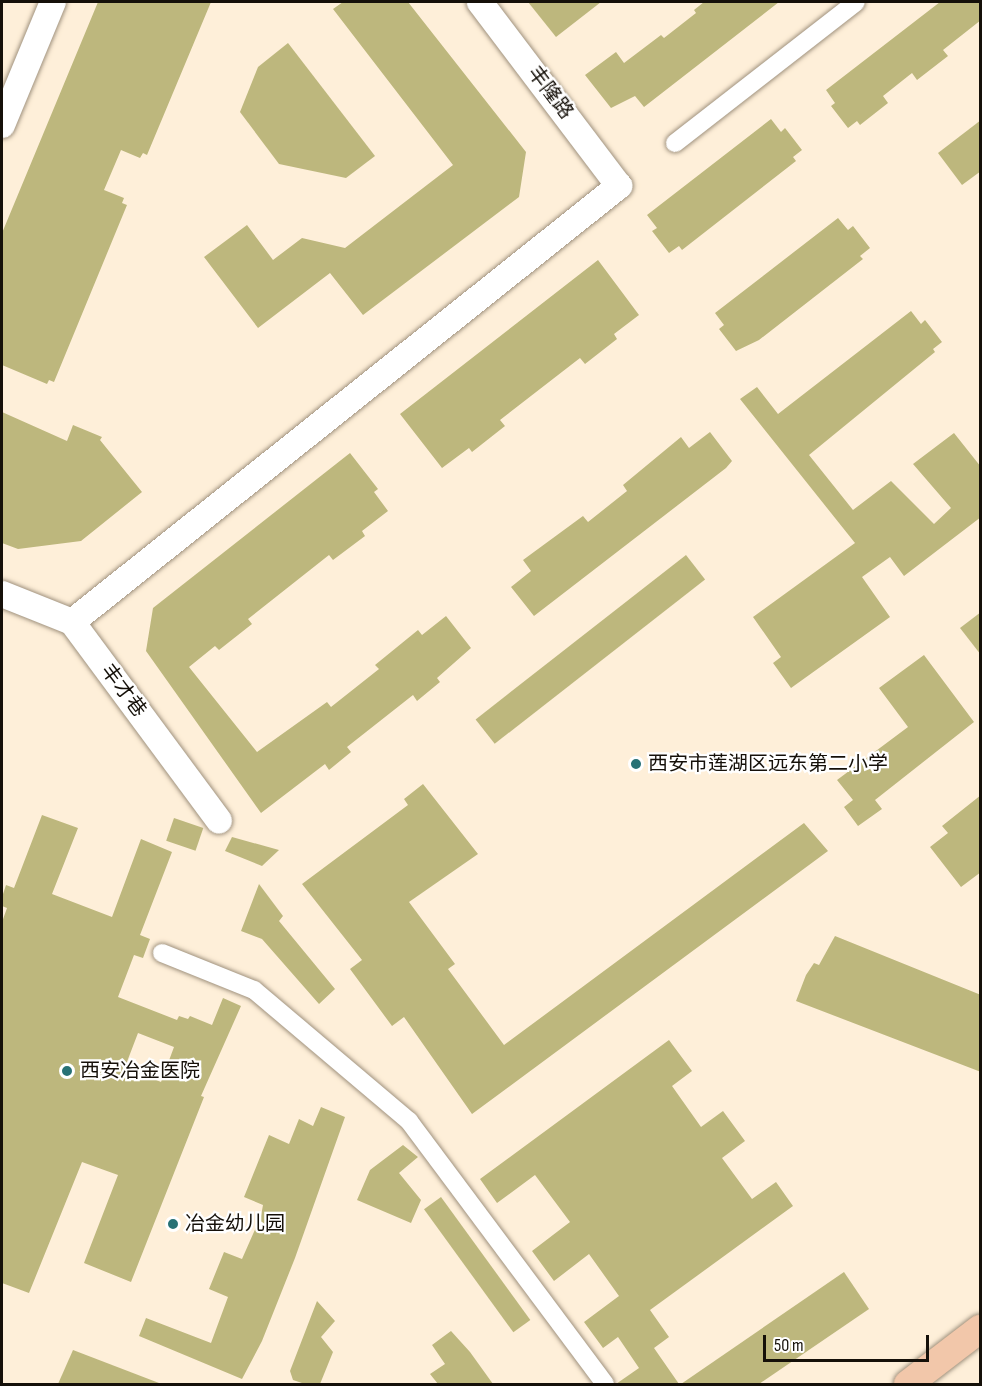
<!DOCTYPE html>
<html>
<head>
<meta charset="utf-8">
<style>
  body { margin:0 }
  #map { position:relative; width:982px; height:1386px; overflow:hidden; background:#feefd9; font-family:"Sofia Sans Condensed","Noto Sans SC",sans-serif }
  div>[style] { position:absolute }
  .building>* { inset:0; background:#bdb77d; transform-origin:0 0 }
  .roads { filter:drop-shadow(0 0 2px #a0927e) drop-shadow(0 0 2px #a0927e) }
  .street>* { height:18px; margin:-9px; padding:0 9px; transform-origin:9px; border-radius:9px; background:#fff }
  .secondary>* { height:26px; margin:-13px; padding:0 13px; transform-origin:13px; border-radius:13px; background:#fff }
  .primary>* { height:28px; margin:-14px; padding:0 14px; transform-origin:14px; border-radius:14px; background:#f2c7aa }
  .dots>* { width:16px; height:16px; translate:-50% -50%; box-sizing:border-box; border:3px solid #fff; border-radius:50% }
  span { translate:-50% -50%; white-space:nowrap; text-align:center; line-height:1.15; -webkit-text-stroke:4.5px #fff; paint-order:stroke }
  .street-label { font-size:20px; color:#151009 }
  .poi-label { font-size:20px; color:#151009 }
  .left { translate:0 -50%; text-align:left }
  .frame { position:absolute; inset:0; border:3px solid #151009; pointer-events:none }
  .scale { position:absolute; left:763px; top:1335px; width:166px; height:27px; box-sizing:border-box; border:3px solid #151009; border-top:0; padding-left:8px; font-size:18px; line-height:21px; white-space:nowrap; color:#151009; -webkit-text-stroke:4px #fff; paint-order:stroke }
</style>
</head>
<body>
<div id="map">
  <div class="building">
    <i style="clip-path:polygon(98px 2px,211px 2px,147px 155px,143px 153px,140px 158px,121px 150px,104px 190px,124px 198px,122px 203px,127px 205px,54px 382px,49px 380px,47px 384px,2px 365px,2px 233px)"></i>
    <i style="clip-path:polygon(343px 2px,408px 2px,526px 152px,519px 197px,363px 315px,330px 273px,258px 328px,204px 257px,247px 225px,273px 260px,302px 238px,345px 248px,453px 165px,333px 9px)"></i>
    <i style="clip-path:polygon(528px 2px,601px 2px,556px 37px)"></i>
    <i style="clip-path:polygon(704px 2px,779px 2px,644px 107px,635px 96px,611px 108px,585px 75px,616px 52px,624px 63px,661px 35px,664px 38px,696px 13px,694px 10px)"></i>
    <i style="clip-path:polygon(940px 2px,981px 2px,981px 20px,943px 50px,948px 56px,917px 80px,912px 73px,883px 96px,888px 103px,860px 125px,857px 121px,848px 128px,831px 106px,835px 103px,826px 90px)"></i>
    <i style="clip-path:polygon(288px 43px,375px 156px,346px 178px,279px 164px,240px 112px,258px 67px)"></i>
    <i style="clip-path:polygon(771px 119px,781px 132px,785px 128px,802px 150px,793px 157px,796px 161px,682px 250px,679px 246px,669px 253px,652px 231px,657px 228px,647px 215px)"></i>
    <i style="clip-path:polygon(981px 120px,981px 171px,962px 185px,938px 153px)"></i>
    <i style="clip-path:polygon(838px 218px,848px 230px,853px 226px,870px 248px,860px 256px,863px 259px,759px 340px,736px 351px,719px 329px,724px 325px,715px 313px)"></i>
    <i style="clip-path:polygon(598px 260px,639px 315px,614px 334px,617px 339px,585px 364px,580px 358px,500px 420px,505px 426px,472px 452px,469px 448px,442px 468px,400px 414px)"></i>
    <i style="clip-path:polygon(911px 311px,921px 324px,925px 320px,942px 342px,933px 349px,935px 352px,809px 455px,853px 510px,891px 481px,934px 524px,951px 508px,913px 464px,954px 433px,981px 467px,981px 517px,904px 576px,890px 557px,862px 577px,890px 617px,791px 688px,773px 663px,781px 657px,753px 617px,855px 543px,740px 399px,757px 387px,778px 414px)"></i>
    <i style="clip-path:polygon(2px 412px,67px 441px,73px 425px,102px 437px,100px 440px,142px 492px,81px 541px,18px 549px,2px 543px)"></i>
    <i style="clip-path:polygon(710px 432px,732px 461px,726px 468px,534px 616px,511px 587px,531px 571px,523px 560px,583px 516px,588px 522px,627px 491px,623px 485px,681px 437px,689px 448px)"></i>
    <i style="clip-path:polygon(350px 453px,378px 489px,374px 492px,388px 511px,362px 531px,365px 536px,333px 560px,329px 555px,248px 619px,252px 624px,219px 650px,215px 646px,189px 667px,257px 752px,327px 702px,331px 707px,379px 669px,375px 665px,418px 630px,422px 635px,446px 616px,471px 648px,437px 678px,440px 682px,417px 701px,413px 695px,347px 747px,351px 752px,329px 770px,325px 764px,261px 813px,146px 651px,153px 608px)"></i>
    <i style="left:686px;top:555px;width:31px;height:267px;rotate:52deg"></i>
    <i style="clip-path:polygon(981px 612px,981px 655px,960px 628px)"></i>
    <i style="clip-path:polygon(924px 655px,974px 722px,875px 800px,882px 809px,858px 826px,844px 807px,853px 800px,837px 780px,908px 727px,879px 688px)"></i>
    <i style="clip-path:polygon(423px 784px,478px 854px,409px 902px,455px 964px,448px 969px,504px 1045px,804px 823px,828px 851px,472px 1114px,404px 1017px,392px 1026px,350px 969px,362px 960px,302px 884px,408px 805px,404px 799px)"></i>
    <i style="clip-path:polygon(981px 795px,981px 872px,961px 887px,930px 847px,948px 833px,942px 826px)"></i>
    <i style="clip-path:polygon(evenodd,42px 815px,78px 828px,52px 894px,112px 917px,141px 839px,172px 852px,140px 935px,150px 939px,143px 958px,134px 955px,118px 997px,177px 1020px,179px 1016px,188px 1019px,190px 1016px,212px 1025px,223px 998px,241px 1006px,201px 1096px,204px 1097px,131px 1282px,84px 1263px,118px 1175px,82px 1162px,29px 1293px,2px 1283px,2px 922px,7px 908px,2px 906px,2px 897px,6px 885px,14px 888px,42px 815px,138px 1033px,174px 1047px,161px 1082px,125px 1067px,138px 1033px)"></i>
    <i style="left:174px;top:818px;width:31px;height:24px;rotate:19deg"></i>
    <i style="clip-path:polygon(232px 837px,279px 850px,262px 866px,225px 851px)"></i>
    <i style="clip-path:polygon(259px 884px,283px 916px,279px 921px,335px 989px,319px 1004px,262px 939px,241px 931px)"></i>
    <i style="clip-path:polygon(835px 936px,981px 995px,981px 1072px,796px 1001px,806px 975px,814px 963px,819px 965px)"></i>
    <i style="clip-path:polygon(669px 1040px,692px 1071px,672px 1086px,701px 1127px,723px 1111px,745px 1141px,722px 1158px,752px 1199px,776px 1182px,793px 1206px,650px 1310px,669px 1337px,654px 1348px,679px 1384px,616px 1384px,639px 1368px,618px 1337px,603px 1348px,584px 1322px,619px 1296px,589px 1254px,554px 1281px,532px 1251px,570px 1222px,535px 1175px,497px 1203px,480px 1179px)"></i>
    <i style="clip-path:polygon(321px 1107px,345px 1117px,295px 1258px,262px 1341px,242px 1379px,139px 1336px,146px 1318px,211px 1343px,228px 1297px,209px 1289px,224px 1252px,242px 1259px,261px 1216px,263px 1205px,244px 1197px,269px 1135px,289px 1144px,299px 1119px,313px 1126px)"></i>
    <i style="clip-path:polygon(403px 1145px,418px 1157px,399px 1173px,421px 1200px,411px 1223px,357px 1200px,370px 1170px)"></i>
    <i style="left:441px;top:1197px;width:152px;height:21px;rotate:54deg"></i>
    <i style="clip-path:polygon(844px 1272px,869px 1309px,759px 1384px,681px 1384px)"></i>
    <i style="clip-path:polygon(317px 1301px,335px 1321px,321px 1337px,333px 1352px,320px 1384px,305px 1384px,293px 1380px,290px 1371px)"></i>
    <i style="clip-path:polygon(451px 1331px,470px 1352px,493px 1384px,438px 1384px,430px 1374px,445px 1364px,432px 1345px)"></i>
    <i style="clip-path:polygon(73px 1350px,159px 1383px,159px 1384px,58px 1384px)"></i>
  </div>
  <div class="roads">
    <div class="street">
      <i style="left:675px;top:143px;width:229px;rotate:-37.9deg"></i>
      <i style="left:162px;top:953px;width:99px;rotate:21.9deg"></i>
      <i style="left:254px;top:990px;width:203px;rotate:40.2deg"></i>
      <i style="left:409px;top:1121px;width:328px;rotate:53.3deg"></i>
    </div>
    <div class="secondary">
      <i style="left:2px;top:125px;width:133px;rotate:-67.5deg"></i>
      <i style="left:2px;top:594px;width:75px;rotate:21.8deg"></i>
      <i style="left:72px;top:622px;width:247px;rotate:53.5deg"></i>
      <i style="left:72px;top:622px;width:700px;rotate:-38.56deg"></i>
      <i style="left:619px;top:186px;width:231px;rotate:-127.1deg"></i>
    </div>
    <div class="primary">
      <i style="left:908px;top:1384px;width:91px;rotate:-37.4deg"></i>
    </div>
  </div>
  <div class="dots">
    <i style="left:636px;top:764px;background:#277175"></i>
    <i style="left:67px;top:1071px;background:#277175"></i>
    <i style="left:173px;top:1224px;background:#277175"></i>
  </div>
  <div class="street-label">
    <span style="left:550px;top:93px;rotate:53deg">丰隆路</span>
    <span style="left:123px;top:691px;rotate:53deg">丰才巷</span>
  </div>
  <div class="poi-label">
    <span class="left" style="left:648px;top:764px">西安市莲湖区远东第二小学</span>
    <span class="left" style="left:80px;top:1071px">西安冶金医院</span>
    <span class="left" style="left:185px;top:1224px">冶金幼儿园</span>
  </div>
  <div class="frame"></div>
  <div class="scale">50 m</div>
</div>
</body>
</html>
